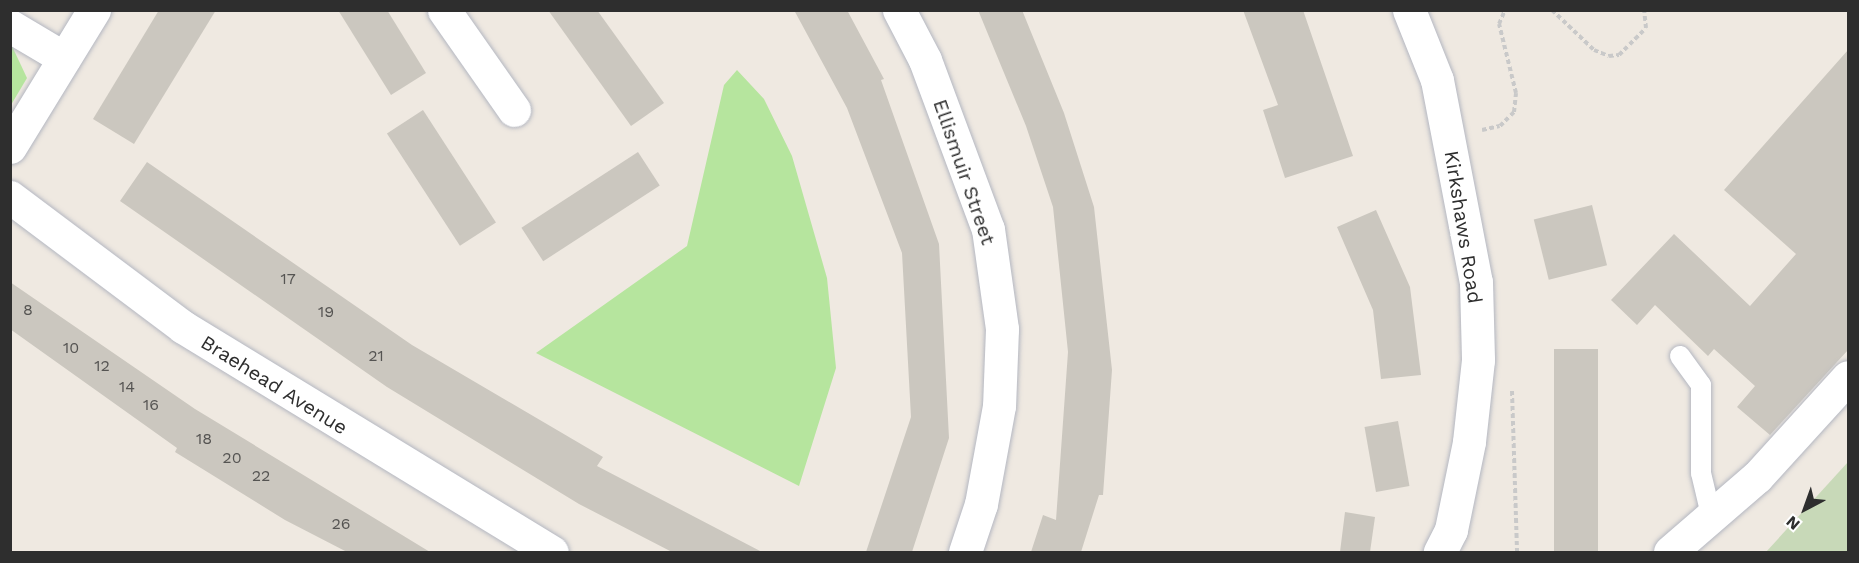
<!DOCTYPE html>
<html>
<head>
<meta charset="utf-8">
<style>
  body { margin:0 }
  #map { position:relative; width:1859px; height:563px; overflow:hidden; background:#efe9e1; font-family:"Work Sans",sans-serif }
  div>[style] { position:absolute }
  .green>* { inset:0; background:#b6e59e }
  .cemetery>* { inset:0; background:#c8d9b8 }
  .building>* { inset:0; background:#cbc7bf; transform-origin:0 0 }
  .path>* { height:4px; margin-top:-2px; transform-origin:0; background:repeating-linear-gradient(90deg,#c9c9c9 0 4.5px,transparent 0 7.5px) }
  .roads { filter:drop-shadow(0 0 2px #b4b7c1) drop-shadow(0 0 2px #b4b7c1) }
  .lane>* { height:20px; margin:-10px; padding:0 10px; transform-origin:10px; border-radius:10px; background:#fff }
  .street>* { height:33px; margin:-16.5px; padding:0 16.5px; transform-origin:16.5px; border-radius:16.5px; background:#fff }
  .secondary>* { height:33px; margin:-16.5px; padding:0 16.5px; transform-origin:16.5px; border-radius:16.5px; background:#fff }
  span { translate:-50% -50%; white-space:nowrap; text-align:center; line-height:1.15; -webkit-text-stroke:6px #fff; paint-order:stroke }
  .number-label { font-size:16px; color:#555452 }
  .number-label span { -webkit-text-stroke-width:0 }
  .street-label { font-size:20px; color:#2e2e2e }
  .frame { position:absolute; inset:0; border:12px solid #2e2e2e; pointer-events:none }
  .north { position:absolute; left:1775px; top:479px; width:60px; height:60px; -webkit-text-stroke:4px #fff; paint-order:stroke; rotate:221deg; font-size:16px; font-weight:700; line-height:24px; text-align:center; color:#2e2e2e }
  .north::after { content:''; display:block; margin:auto; width:21px; height:27px; background:#2e2e2e; clip-path:polygon(50% 0,100% 100%,50% 72%,0 100%) }
</style>
</head>
<body>
<div id="map">
  <div class="green">
    <i style="clip-path:polygon(11px 44px,27px 78px,11px 105px)"></i>
    <i style="clip-path:polygon(737px 70px,764px 99px,792px 156px,827px 278px,836px 368px,799px 486px,536px 353px,687px 246px,724px 85px)"></i>
  </div>
  <div class="cemetery">
    <i style="clip-path:polygon(1848px 462px,1848px 552px,1766px 552px)"></i>
  </div>
  <div class="building">
    <i style="clip-path:polygon(159px 10px,216px 10px,134px 144px,93px 119px)"></i>
    <i style="clip-path:polygon(338px 10px,387px 10px,426px 73px,391px 95px)"></i>
    <i style="clip-path:polygon(548px 10px,597px 10px,664px 103px,631px 126px)"></i>
    <i style="clip-path:polygon(794px 10px,847px 10px,884px 79px,881px 80px,939px 244px,949px 438px,912px 552px,866px 552px,911px 417px,902px 253px,847px 108px)"></i>
    <i style="clip-path:polygon(978px 10px,1022px 10px,1064px 113px,1094px 207px,1112px 370px,1103px 495px,1099px 495px,1081px 552px,1031px 552px,1043px 515px,1056px 520px,1068px 352px,1053px 207px,1026px 126px)"></i>
    <i style="clip-path:polygon(1243px 10px,1303px 10px,1353px 156px,1285px 178px,1263px 110px,1278px 105px)"></i>
    <i style="clip-path:polygon(1848px 50px,1848px 350px,1770px 435px,1737px 407px,1755px 386px,1714px 349px,1708px 356px,1655px 305px,1637px 325px,1611px 300px,1674px 234px,1750px 306px,1796px 254px,1724px 190px)"></i>
    <i style="left:423px;top:110px;width:134px;height:43px;rotate:57deg"></i>
    <i style="left:638px;top:152px;width:40px;height:139px;rotate:57deg"></i>
    <i style="clip-path:polygon(147px 162px,412px 345px,603px 457px,597px 466px,762px 552px,672px 552px,579px 504px,387px 387px,120px 201px)"></i>
    <i style="left:1592px;top:205px;width:62px;height:60px;rotate:76deg"></i>
    <i style="clip-path:polygon(1376px 210px,1410px 287px,1421px 375px,1381px 379px,1373px 310px,1337px 227px)"></i>
    <i style="clip-path:polygon(10px 282px,195px 409px,430px 552px,347px 552px,285px 520px,175px 452px,177px 448px,10px 329px)"></i>
    <i style="left:1554px;top:349px;width:44px;height:203px"></i>
    <i style="left:1398px;top:421px;width:66px;height:34px;rotate:80deg"></i>
    <i style="clip-path:polygon(1345px 512px,1375px 517px,1370px 552px,1340px 552px)"></i>
  </div>
  <div class="path">
    <i style="left:1552px;top:10px;width:58px;rotate:43.6deg"></i>
    <i style="left:1594px;top:50px;width:16px;rotate:22deg"></i>
    <i style="left:1609px;top:56px;width:10px;rotate:-6deg"></i>
    <i style="left:1619px;top:55px;width:38px;rotate:-45deg"></i>
    <i style="left:1646px;top:28px;width:18px;rotate:-96deg"></i>
    <i style="left:1482px;top:130px;width:18px;rotate:-13deg"></i>
    <i style="left:1500px;top:126px;width:20px;rotate:-45deg"></i>
    <i style="left:1514px;top:112px;width:19px;rotate:-84deg"></i>
    <i style="left:1516px;top:93px;width:71px;rotate:-103.8deg"></i>
    <i style="left:1499px;top:24px;width:15px;rotate:-67deg"></i>
    <i style="left:1512px;top:391px;width:161px;rotate:88.2deg"></i>
  </div>
  <div class="roads">
    <div class="lane">
      <i style="left:1680px;top:356px;width:36px;rotate:54deg"></i>
      <i style="left:1701px;top:385px;width:88px;rotate:90deg"></i>
      <i style="left:1701px;top:473px;width:43px;rotate:76.6deg"></i>
    </div>
    <div class="street">
      <i style="left:444px;top:10px;width:122px;rotate:55deg"></i>
      <i style="left:899px;top:10px;width:56px;rotate:62.5deg"></i>
      <i style="left:925px;top:60px;width:180px;rotate:69.6deg"></i>
      <i style="left:988px;top:229px;width:101px;rotate:82deg"></i>
      <i style="left:1002px;top:329px;width:77px;rotate:92.2deg"></i>
      <i style="left:999px;top:406px;width:100px;rotate:100.4deg"></i>
      <i style="left:981px;top:504px;width:51px;rotate:108.4deg"></i>
      <i style="left:10px;top:26px;width:63px;rotate:30.7deg"></i>
      <i style="left:10px;top:147px;width:161px;rotate:-58.5deg"></i>
      <i style="left:10px;top:197px;width:216px;rotate:36.9deg"></i>
      <i style="left:183px;top:327px;width:432px;rotate:31.4deg"></i>
      <i style="left:1670px;top:552px;width:115px;rotate:-40.8deg"></i>
      <i style="left:1757px;top:477px;width:135px;rotate:-47.7deg"></i>
    </div>
    <div class="secondary">
      <i style="left:1409px;top:10px;width:75px;rotate:68.2deg"></i>
      <i style="left:1437px;top:80px;width:206px;rotate:79.1deg"></i>
      <i style="left:1476px;top:282px;width:78px;rotate:88.5deg"></i>
      <i style="left:1478px;top:360px;width:82px;rotate:96.3deg"></i>
      <i style="left:1469px;top:442px;width:90px;rotate:101.6deg"></i>
      <i style="left:1451px;top:530px;width:25px;rotate:117deg"></i>
    </div>
  </div>
  <div class="number-label">
    <span style="left:288px;top:279px">17</span>
    <span style="left:28px;top:310px">8</span>
    <span style="left:326px;top:312px">19</span>
    <span style="left:71px;top:348px">10</span>
    <span style="left:376px;top:356px">21</span>
    <span style="left:102px;top:366px">12</span>
    <span style="left:127px;top:387px">14</span>
    <span style="left:151px;top:405px">16</span>
    <span style="left:204px;top:439px">18</span>
    <span style="left:232px;top:458px">20</span>
    <span style="left:261px;top:476px">22</span>
    <span style="left:341px;top:524px">26</span>
  </div>
  <div class="street-label">
    <span style="left:964px;top:172px;rotate:71deg">Ellismuir Street</span>
    <span style="left:1463px;top:227px;rotate:81deg">Kirkshaws Road</span>
    <span style="left:274px;top:385px;rotate:32deg">Braehead Avenue</span>
  </div>
  <div class="frame"></div>
  <div class="north">N</div>
</div>
</body>
</html>
